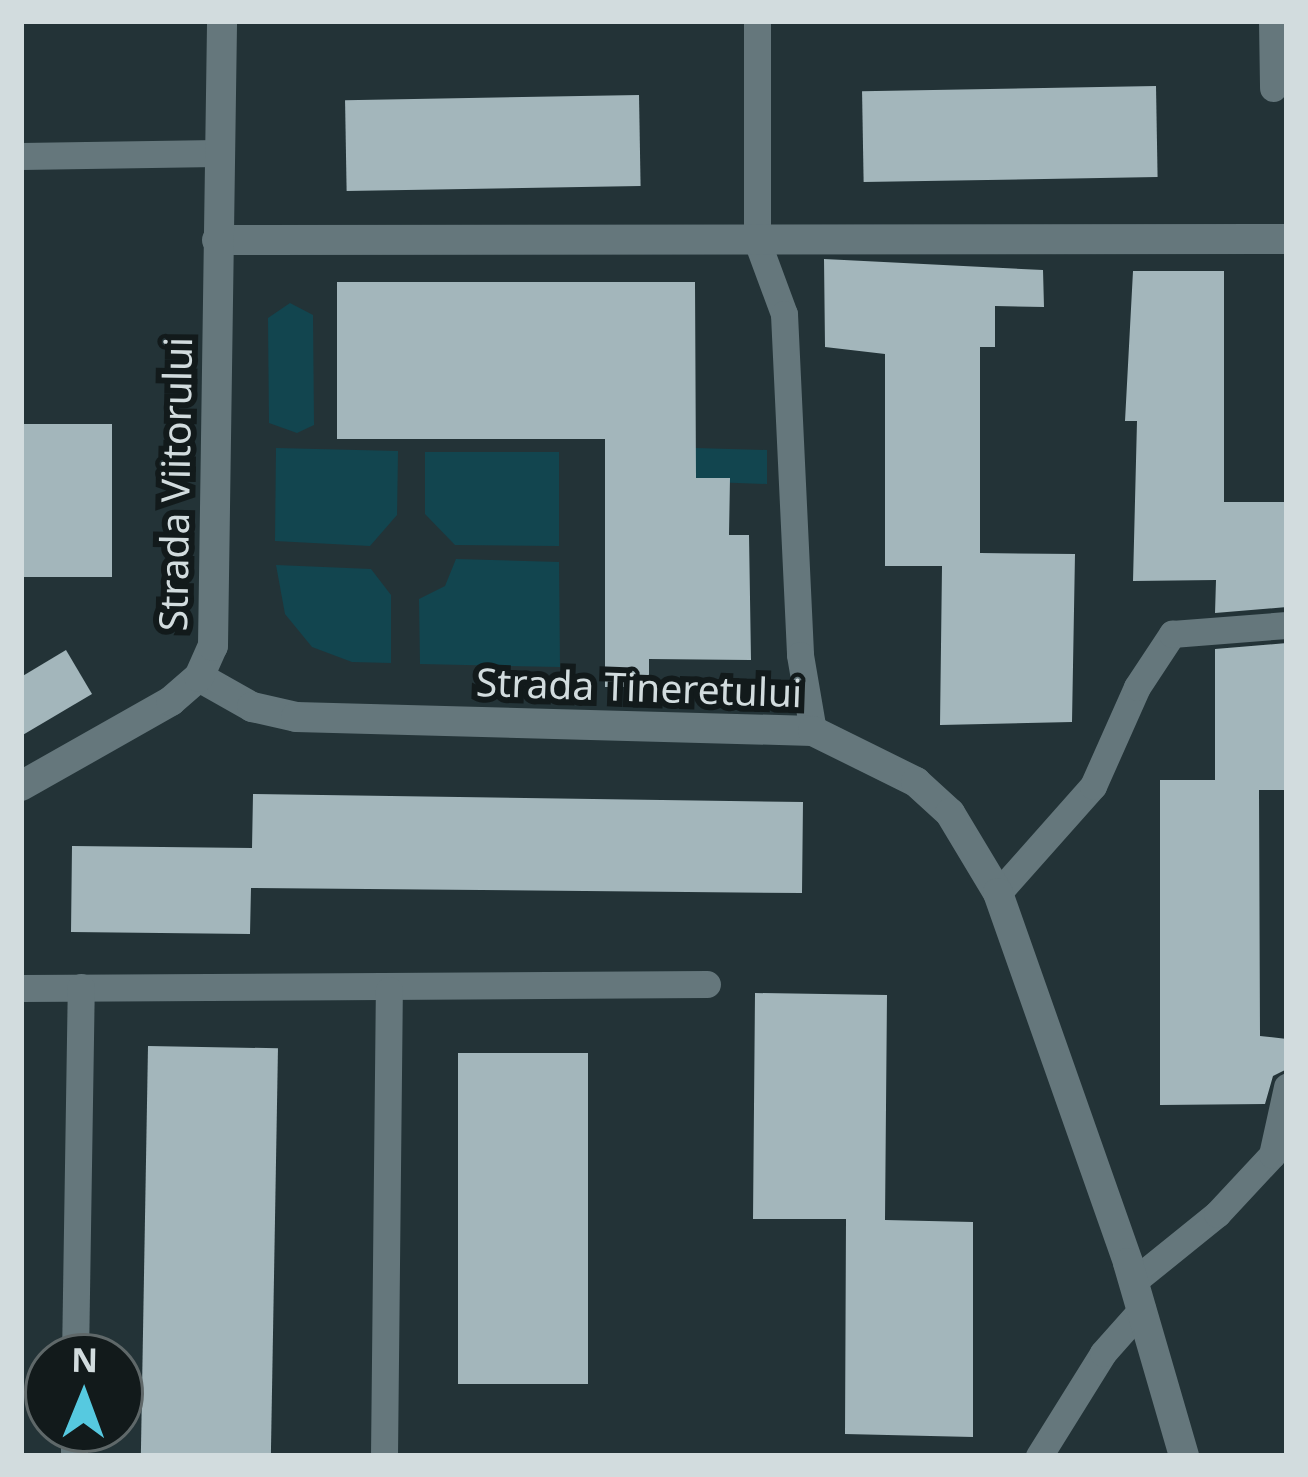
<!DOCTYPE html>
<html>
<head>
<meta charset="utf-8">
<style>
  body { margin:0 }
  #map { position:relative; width:1308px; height:1477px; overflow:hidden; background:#233337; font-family:"Noto Sans",sans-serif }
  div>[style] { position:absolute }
  .green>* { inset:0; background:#12454f }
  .building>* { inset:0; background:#a3b6bb; transform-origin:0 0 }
  .lane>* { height:27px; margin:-13.5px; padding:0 13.5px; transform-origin:13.5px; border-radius:13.5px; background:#65777c }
  .street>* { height:30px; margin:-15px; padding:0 15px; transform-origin:15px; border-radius:15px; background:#65777c }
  span { translate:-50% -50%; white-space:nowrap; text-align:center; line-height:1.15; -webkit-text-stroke:12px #121a1b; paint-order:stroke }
  .street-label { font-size:39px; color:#d2dcde }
  .frame { position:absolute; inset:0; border:24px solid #d2dcde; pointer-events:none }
  .north { position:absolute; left:24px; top:1333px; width:120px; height:120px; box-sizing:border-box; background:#121a1b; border:3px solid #5f6869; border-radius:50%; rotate:1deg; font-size:33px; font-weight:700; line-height:48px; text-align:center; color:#d2dcde }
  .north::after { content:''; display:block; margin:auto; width:42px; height:54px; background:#56c9e0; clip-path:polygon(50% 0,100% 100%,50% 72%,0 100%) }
</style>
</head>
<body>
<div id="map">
  <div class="green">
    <i style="clip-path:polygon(290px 303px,313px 315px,314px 425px,297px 433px,269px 423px,268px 318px)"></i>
    <i style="clip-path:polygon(276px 448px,398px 451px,397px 515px,370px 546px,275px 541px)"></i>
    <i style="clip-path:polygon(695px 448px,767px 450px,767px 484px,605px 478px)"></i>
    <i style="clip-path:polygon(425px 452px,559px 452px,559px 546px,455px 545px,425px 514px)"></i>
    <i style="clip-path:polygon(456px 559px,559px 562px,560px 667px,420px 664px,419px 599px,445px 586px)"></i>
    <i style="clip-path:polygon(276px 565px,371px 569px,391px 595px,391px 663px,352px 662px,312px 647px,285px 614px)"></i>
  </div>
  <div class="building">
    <i style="left:1156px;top:86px;width:91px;height:294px;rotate:89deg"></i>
    <i style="left:639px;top:95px;width:91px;height:294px;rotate:89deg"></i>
    <i style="clip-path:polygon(824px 259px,1043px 270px,1044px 307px,995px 306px,995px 347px,980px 347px,980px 553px,1075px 554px,1072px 722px,940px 725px,942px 566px,885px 566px,885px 354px,825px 347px)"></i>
    <i style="clip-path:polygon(1133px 271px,1224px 271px,1224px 502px,1287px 502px,1287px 607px,1215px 613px,1216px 580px,1133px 581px,1137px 421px,1125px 421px)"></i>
    <i style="clip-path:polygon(337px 282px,695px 282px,696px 478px,730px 478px,729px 535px,749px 535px,751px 660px,649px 659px,649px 687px,605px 687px,605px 439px,337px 439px)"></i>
    <i style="left:21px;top:424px;width:91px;height:153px"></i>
    <i style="clip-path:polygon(1287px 643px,1287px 790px,1259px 790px,1260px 1036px,1287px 1039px,1287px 1069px,1273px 1076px,1265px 1104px,1160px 1105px,1160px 780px,1215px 780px,1215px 649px)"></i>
    <i style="clip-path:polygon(66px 650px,92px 694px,21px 736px,21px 677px)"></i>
    <i style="clip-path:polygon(253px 794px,803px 802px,802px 893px,251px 888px,250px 934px,71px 932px,72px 846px,252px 848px)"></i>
    <i style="clip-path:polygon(755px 993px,887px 995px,885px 1220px,973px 1222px,973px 1437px,845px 1434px,846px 1219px,753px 1219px)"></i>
    <i style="left:148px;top:1046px;width:130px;height:410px;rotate:1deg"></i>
    <i style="left:458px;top:1053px;width:130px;height:331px"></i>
  </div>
  <div class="lane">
    <i style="left:757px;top:21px;width:220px;rotate:90deg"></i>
    <i style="left:757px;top:241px;width:78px;rotate:69.7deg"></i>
    <i style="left:784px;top:314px;width:341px;rotate:87.3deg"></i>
    <i style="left:800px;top:655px;width:77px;rotate:80.3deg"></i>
    <i style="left:1272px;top:21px;width:67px;rotate:89.1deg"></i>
    <i style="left:21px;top:156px;width:196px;rotate:-0.9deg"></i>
    <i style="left:998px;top:893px;width:143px;rotate:-48.4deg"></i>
    <i style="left:1093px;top:786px;width:108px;rotate:-66deg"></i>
    <i style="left:1137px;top:687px;width:64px;rotate:-56.6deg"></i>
    <i style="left:1172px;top:634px;width:115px;rotate:-4.5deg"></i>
    <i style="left:21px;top:988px;width:686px;rotate:-0.33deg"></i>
    <i style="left:1134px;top:1281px;width:107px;rotate:-38.9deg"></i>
    <i style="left:1217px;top:1214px;width:81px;rotate:-47deg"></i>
    <i style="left:1272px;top:1155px;width:70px;rotate:-77.6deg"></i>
    <i style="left:75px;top:1357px;width:370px;rotate:-89.1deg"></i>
    <i style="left:74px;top:1456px;width:27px;rotate:-90deg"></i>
    <i style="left:384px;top:1456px;width:466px;rotate:-89.4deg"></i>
    <i style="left:1039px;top:1456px;width:121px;rotate:-58.1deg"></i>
    <i style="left:1103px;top:1353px;width:59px;rotate:-48.4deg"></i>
  </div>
  <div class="street">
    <i style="left:217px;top:240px;width:1070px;rotate:-0.05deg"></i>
    <i style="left:199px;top:677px;width:61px;rotate:29.5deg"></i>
    <i style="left:252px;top:707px;width:45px;rotate:12.8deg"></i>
    <i style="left:296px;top:717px;width:517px;rotate:1.55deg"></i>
    <i style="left:813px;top:731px;width:115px;rotate:26.3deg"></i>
    <i style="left:916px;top:782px;width:46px;rotate:42.4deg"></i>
    <i style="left:950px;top:813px;width:93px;rotate:59deg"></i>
    <i style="left:998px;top:893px;width:392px;rotate:70.6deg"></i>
    <i style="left:1128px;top:1263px;width:201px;rotate:73.8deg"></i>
    <i style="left:21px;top:786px;width:172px;rotate:-29.5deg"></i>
    <i style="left:171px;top:701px;width:37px;rotate:-41deg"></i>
    <i style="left:199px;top:677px;width:34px;rotate:-66deg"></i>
    <i style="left:213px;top:646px;width:625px;rotate:-89.17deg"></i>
  </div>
  <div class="street-label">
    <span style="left:175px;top:484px;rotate:-89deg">Strada Viitorului</span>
    <span style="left:639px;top:687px;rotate:2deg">Strada Tineretului</span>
  </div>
  <div class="frame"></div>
  <div class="north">N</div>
</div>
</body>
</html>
